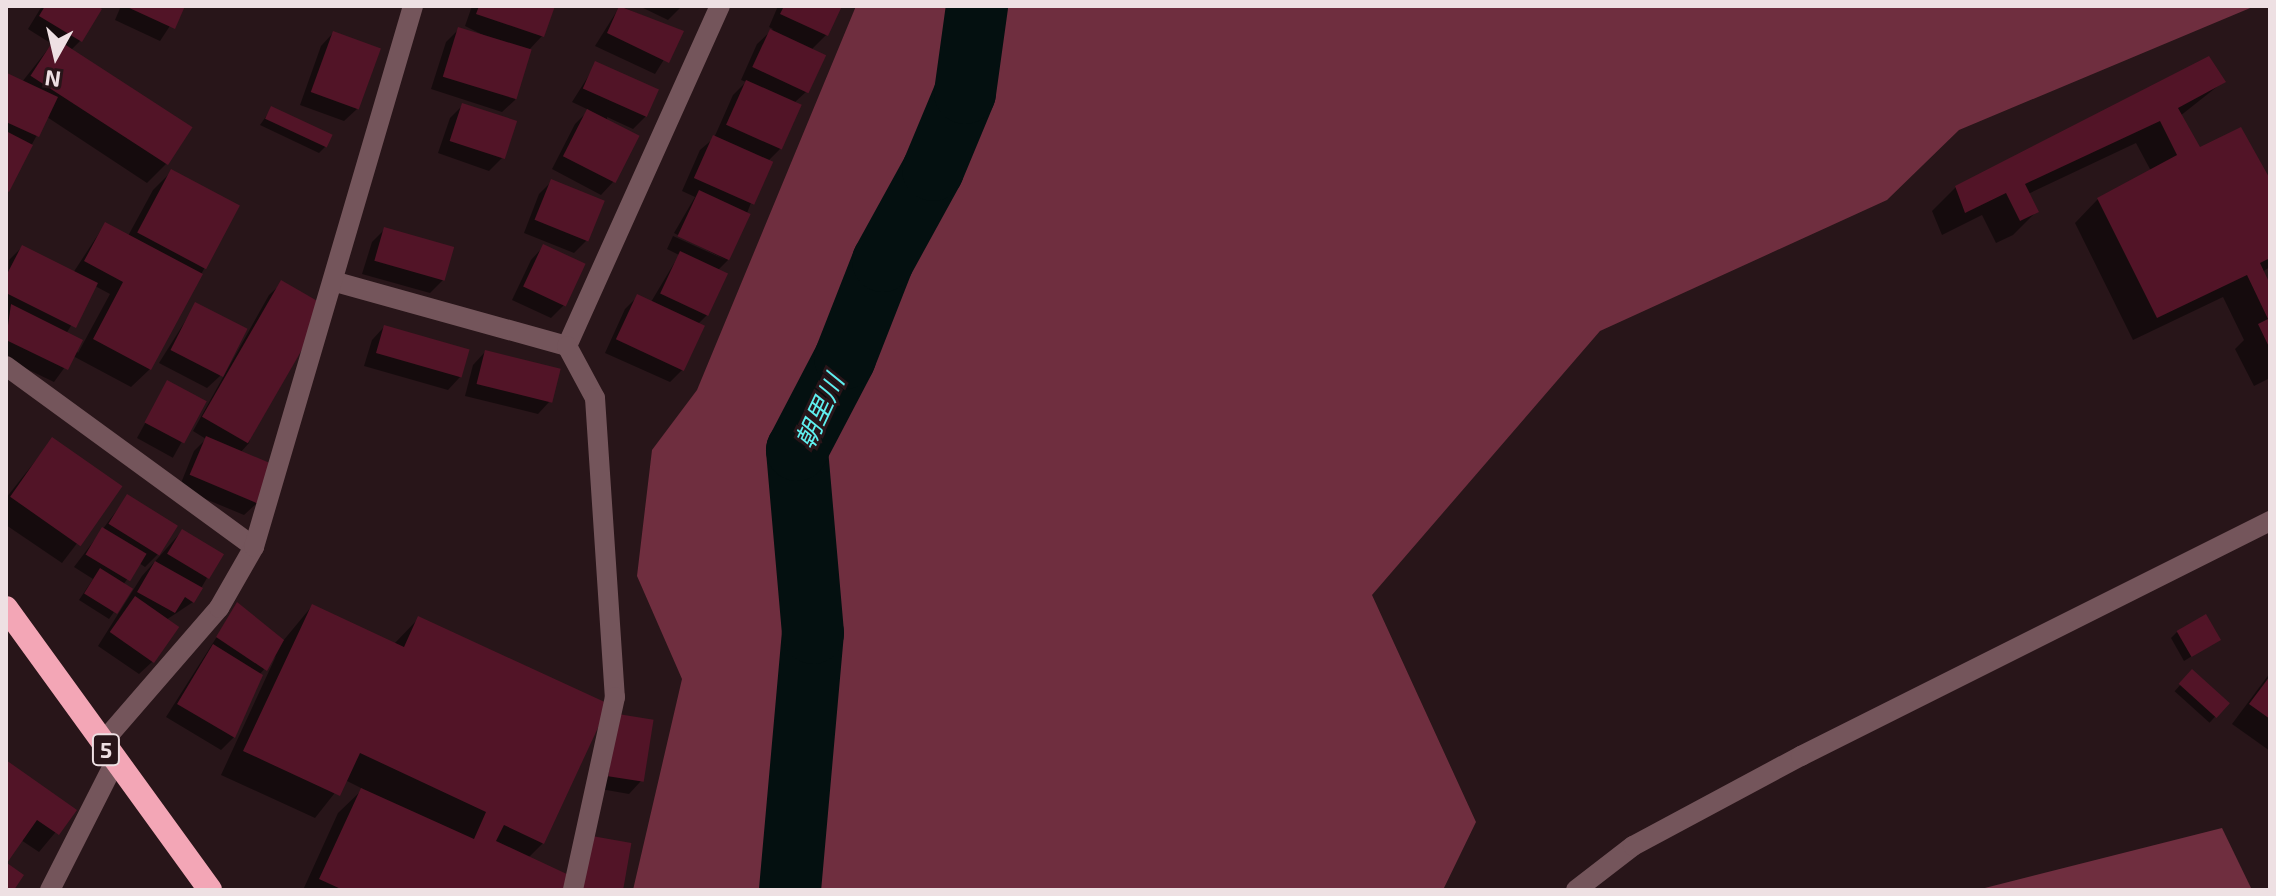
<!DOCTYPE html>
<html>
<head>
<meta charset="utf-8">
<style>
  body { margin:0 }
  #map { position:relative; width:2276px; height:896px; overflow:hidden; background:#281519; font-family:"Exo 2","Noto Sans JP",sans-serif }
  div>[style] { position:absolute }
  .forest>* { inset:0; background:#6f2e3f }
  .shadow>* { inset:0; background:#0007; transform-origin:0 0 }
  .river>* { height:62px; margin:-31px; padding:0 31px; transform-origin:31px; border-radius:31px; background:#041010 }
  .building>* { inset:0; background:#521427; transform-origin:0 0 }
  .minor>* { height:20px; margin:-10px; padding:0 10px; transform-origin:10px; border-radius:10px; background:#74555b }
  .highway>* { height:24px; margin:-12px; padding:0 12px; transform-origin:12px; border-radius:12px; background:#f3a6b6 }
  span { translate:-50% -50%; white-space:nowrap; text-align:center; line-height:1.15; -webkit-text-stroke:6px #281519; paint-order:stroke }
  .shield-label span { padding:2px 6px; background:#281519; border:2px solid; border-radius:6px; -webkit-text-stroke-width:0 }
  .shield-label { font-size:22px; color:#eee0e3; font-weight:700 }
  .water-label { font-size:26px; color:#5fefef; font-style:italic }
  .frame { position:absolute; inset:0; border:8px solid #eee0e3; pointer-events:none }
  .north { position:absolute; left:16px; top:16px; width:80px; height:80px; -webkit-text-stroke:6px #281519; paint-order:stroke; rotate:188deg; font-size:22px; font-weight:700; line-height:32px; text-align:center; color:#eee0e3 }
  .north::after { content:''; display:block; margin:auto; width:28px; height:36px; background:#eee0e3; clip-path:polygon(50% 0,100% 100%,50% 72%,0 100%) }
</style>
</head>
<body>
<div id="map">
  <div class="forest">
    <i style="clip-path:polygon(856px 6px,2255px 6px,1959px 130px,1887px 200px,1600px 331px,1372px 595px,1476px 822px,1443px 890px,633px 890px,682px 679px,637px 576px,652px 450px,697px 390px)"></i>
    <i style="clip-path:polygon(2222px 828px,2252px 890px,1977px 890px)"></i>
  </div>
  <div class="shadow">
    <i style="clip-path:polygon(42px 6px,93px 6px,80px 41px,71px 50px,166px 164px,147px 183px,47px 117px,6px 191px,6px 76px,22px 82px,52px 44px,28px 29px)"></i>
    <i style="clip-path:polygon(121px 6px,183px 6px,160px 41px,115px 20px)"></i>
    <i style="clip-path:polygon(472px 6px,553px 6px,542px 36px,528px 51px,515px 100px,502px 112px,431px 89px,446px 42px,459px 29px,493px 40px,465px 26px)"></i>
    <i style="clip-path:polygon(620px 6px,681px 32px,655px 74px,595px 46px)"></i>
    <i style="clip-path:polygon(639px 6px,682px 6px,668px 20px)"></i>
    <i style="clip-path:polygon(778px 6px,840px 6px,826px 35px,811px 50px,807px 91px,794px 103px,780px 149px,767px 162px,729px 259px,718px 270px,707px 315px,698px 324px,703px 326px,683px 369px,670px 382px,605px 353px,625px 309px,638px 296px,651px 302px,679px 255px,667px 249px,673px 236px,726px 260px,674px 233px,695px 197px,682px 191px,700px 150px,714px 138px,733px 95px,746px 82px,741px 80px,757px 44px,773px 29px,769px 27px)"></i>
    <i style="clip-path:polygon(333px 33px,357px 109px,344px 121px,300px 105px,321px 46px)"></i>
    <i style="clip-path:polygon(596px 64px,646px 116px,633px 129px,607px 117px,613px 182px,601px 195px,552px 169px,575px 124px,589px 110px,572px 102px)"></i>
    <i style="clip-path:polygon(2223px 82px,2180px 116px,2200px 149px,2270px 183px,2270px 267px,2262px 272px,2270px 289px,2270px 378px,2254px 386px,2235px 349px,2244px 340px,2223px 297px,2133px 340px,2075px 223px,2098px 199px,2151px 171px,2136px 143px,2028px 194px,2037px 211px,2013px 235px,1996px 243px,1982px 215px,1942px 235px,1932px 211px,1956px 187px)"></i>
    <i style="clip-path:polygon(463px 105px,502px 158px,489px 171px,438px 153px,450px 118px)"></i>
    <i style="clip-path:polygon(272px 108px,331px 136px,325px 147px,319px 153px,260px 125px)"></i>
    <i style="clip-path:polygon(evenodd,171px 172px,205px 267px,150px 369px,131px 387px,73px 356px,54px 382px,6px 359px,9px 260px,22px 247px,73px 273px,105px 224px,128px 236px,153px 190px,171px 172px,95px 286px,110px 294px,78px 353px,66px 334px,95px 286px)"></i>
    <i style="clip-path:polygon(551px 182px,587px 240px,574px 253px,524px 233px,539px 194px)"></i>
    <i style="clip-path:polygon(384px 230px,443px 280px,430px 293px,362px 274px,372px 242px)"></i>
    <i style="clip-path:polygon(543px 247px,564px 305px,551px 318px,512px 300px,531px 260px)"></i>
    <i style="clip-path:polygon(282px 283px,249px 443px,240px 453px,257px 503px,244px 515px,179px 488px,194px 451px,206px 439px,193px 431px,269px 295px)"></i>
    <i style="clip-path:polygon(196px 304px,220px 376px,207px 388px,159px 363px)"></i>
    <i style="clip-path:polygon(384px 327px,460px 377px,448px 390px,364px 366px,372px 340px)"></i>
    <i style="clip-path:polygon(485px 352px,550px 401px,538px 414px,465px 396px,473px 365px)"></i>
    <i style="left:168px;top:382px;width:41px;height:64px;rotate:29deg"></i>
    <i style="clip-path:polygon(52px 440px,120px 487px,62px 563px,6px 525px,6px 498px)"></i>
    <i style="clip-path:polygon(127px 497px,158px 554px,145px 567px,139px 563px,123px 585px,130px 589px,109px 619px,79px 600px,93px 579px,74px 567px)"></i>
    <i style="clip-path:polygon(182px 531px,207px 578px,193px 602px,166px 620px,152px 662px,139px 674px,98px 646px,142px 576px)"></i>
    <i style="clip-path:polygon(237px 605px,283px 641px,312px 606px,394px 644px,419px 618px,543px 843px,528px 858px,562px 890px,303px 890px,338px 813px,363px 789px,345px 780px,315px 818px,221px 775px,276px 656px,259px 675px,234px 737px,221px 750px,166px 717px)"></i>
    <i style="clip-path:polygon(2177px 632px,2218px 640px,2184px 661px,2171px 638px)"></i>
    <i style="left:2192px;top:672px;width:47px;height:26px;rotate:42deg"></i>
    <i style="clip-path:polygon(2270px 673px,2270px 751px,2232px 724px)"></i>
    <i style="clip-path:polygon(606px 728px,641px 781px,629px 794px,595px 788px)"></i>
    <i style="clip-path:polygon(6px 763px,74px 810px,39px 852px,21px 840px,6px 861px)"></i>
  </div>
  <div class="river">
    <i style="left:790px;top:890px;width:258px;rotate:-84.9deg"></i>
    <i style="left:813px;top:633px;width:184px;rotate:-95deg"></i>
    <i style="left:797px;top:450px;width:104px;rotate:-62.4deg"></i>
    <i style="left:845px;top:358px;width:104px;rotate:-68.6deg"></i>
    <i style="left:883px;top:261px;width:104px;rotate:-61.2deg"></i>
    <i style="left:933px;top:170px;width:83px;rotate:-67.4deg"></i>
    <i style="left:965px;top:93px;width:88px;rotate:-82.1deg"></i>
  </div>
  <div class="building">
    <i style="clip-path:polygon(45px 6px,97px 6px,102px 9px,82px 42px,39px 16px)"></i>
    <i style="clip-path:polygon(125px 6px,185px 6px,175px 29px)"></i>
    <i style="clip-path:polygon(479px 6px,555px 6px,544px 37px,476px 14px)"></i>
    <i style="clip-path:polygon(619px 6px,684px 31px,669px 63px,607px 33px)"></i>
    <i style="clip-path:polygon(784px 6px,842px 6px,828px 36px,780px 14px)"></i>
    <i style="left:458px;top:27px;width:77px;height:52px;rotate:17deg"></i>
    <i style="left:770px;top:29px;width:62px;height:42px;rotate:25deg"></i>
    <i style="left:333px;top:31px;width:51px;height:65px;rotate:20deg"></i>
    <i style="left:55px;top:38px;width:164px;height:45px;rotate:33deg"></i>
    <i style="clip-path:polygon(2209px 56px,2226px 82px,2178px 108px,2200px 147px,2241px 127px,2270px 179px,2270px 258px,2260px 263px,2270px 284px,2270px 349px,2258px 324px,2268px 319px,2247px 275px,2157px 318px,2097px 198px,2177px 155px,2160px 121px,2025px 184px,2039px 212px,2020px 221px,2006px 193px,1965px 213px,1955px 186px)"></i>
    <i style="left:595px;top:61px;width:70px;height:30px;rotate:24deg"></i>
    <i style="clip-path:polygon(7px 73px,58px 97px,39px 137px,6px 122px)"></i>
    <i style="left:746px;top:80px;width:61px;height:49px;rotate:24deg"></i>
    <i style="left:462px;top:103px;width:58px;height:40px;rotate:18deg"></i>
    <i style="left:271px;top:106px;width:68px;height:14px;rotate:25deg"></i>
    <i style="left:587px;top:109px;width:59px;height:53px;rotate:27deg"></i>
    <i style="clip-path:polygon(6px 131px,33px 145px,9px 192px,6px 190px)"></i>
    <i style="left:713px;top:135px;width:66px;height:47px;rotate:24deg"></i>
    <i style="left:171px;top:169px;width:78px;height:72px;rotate:28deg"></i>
    <i style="left:551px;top:179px;width:58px;height:44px;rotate:22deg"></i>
    <i style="left:699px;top:190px;width:57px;height:51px;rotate:25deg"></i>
    <i style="clip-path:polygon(105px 222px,203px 274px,151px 370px,93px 339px,123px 282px,84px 261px)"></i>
    <i style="left:384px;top:227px;width:73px;height:35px;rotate:16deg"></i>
    <i style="left:543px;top:244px;width:47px;height:47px;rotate:25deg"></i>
    <i style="clip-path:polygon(22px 245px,98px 283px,76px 328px,6px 293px,6px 276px)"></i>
    <i style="left:680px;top:251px;width:53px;height:47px;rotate:25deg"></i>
    <i style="left:281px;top:280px;width:53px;height:158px;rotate:30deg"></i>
    <i style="left:637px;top:294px;width:75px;height:50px;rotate:25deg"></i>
    <i style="left:195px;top:302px;width:59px;height:54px;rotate:27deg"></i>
    <i style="clip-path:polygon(11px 304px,83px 340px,68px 370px,6px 340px)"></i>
    <i style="left:384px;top:325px;width:89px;height:29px;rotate:16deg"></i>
    <i style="left:485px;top:350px;width:78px;height:35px;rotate:14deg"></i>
    <i style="left:167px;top:380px;width:45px;height:48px;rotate:28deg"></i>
    <i style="left:206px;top:436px;width:75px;height:42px;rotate:23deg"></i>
    <i style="left:52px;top:437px;width:86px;height:73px;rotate:35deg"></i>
    <i style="left:127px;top:494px;width:60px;height:35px;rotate:32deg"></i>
    <i style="left:102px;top:527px;width:52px;height:32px;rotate:31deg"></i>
    <i style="left:182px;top:529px;width:49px;height:29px;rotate:31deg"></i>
    <i style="clip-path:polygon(155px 561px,203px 588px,194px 603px,185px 597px,175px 613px,137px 592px)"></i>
    <i style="left:100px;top:568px;width:39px;height:30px;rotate:32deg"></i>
    <i style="left:135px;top:596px;width:54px;height:44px;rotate:35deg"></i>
    <i style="clip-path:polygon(237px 602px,284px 640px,267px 671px,216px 637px)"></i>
    <i style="clip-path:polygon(312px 604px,404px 647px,418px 616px,609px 704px,544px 844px,504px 825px,496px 841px,571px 876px,564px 890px,343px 890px,319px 879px,361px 788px,474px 839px,486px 812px,360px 753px,340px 796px,243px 751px)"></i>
    <i style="left:2206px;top:614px;width:30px;height:34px;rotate:60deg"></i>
    <i style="clip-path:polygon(213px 644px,263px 675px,235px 738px,177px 704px)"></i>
    <i style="left:2192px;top:669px;width:51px;height:20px;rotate:42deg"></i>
    <i style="clip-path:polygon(2270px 676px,2270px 719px,2249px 704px)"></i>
    <i style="left:618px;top:714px;width:36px;height:63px;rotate:9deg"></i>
    <i style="clip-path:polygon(6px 760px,77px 810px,59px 835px,37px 820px,7px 863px,24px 875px,14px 890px,6px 890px)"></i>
    <i style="left:592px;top:836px;width:40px;height:55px;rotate:10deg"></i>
  </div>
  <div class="minor">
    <i style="left:336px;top:282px;width:240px;rotate:15.5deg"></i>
    <i style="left:567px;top:346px;width:373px;rotate:-65.8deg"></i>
    <i style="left:567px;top:346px;width:59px;rotate:61.7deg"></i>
    <i style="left:595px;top:398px;width:300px;rotate:86.2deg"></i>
    <i style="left:615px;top:697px;width:198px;rotate:102.3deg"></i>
    <i style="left:6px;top:366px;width:307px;rotate:36.1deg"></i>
    <i style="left:102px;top:743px;width:179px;rotate:-49.1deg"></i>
    <i style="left:219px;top:608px;width:70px;rotate:-60.2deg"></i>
    <i style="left:254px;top:547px;width:564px;rotate:-73.62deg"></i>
    <i style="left:50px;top:890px;width:144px;rotate:-63.1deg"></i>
    <i style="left:1576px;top:890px;width:72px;rotate:-37.7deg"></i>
    <i style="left:1633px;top:846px;width:191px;rotate:-28.2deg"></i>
    <i style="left:1801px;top:756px;width:525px;rotate:-26.61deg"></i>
  </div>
  <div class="highway">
    <i style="left:6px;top:608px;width:348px;rotate:54.1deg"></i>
  </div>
  <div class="shield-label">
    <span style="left:106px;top:750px">5</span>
  </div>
  <div class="water-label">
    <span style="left:819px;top:411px;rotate:-65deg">朝里川</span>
  </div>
  <div class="frame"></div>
  <div class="north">N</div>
</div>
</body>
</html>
